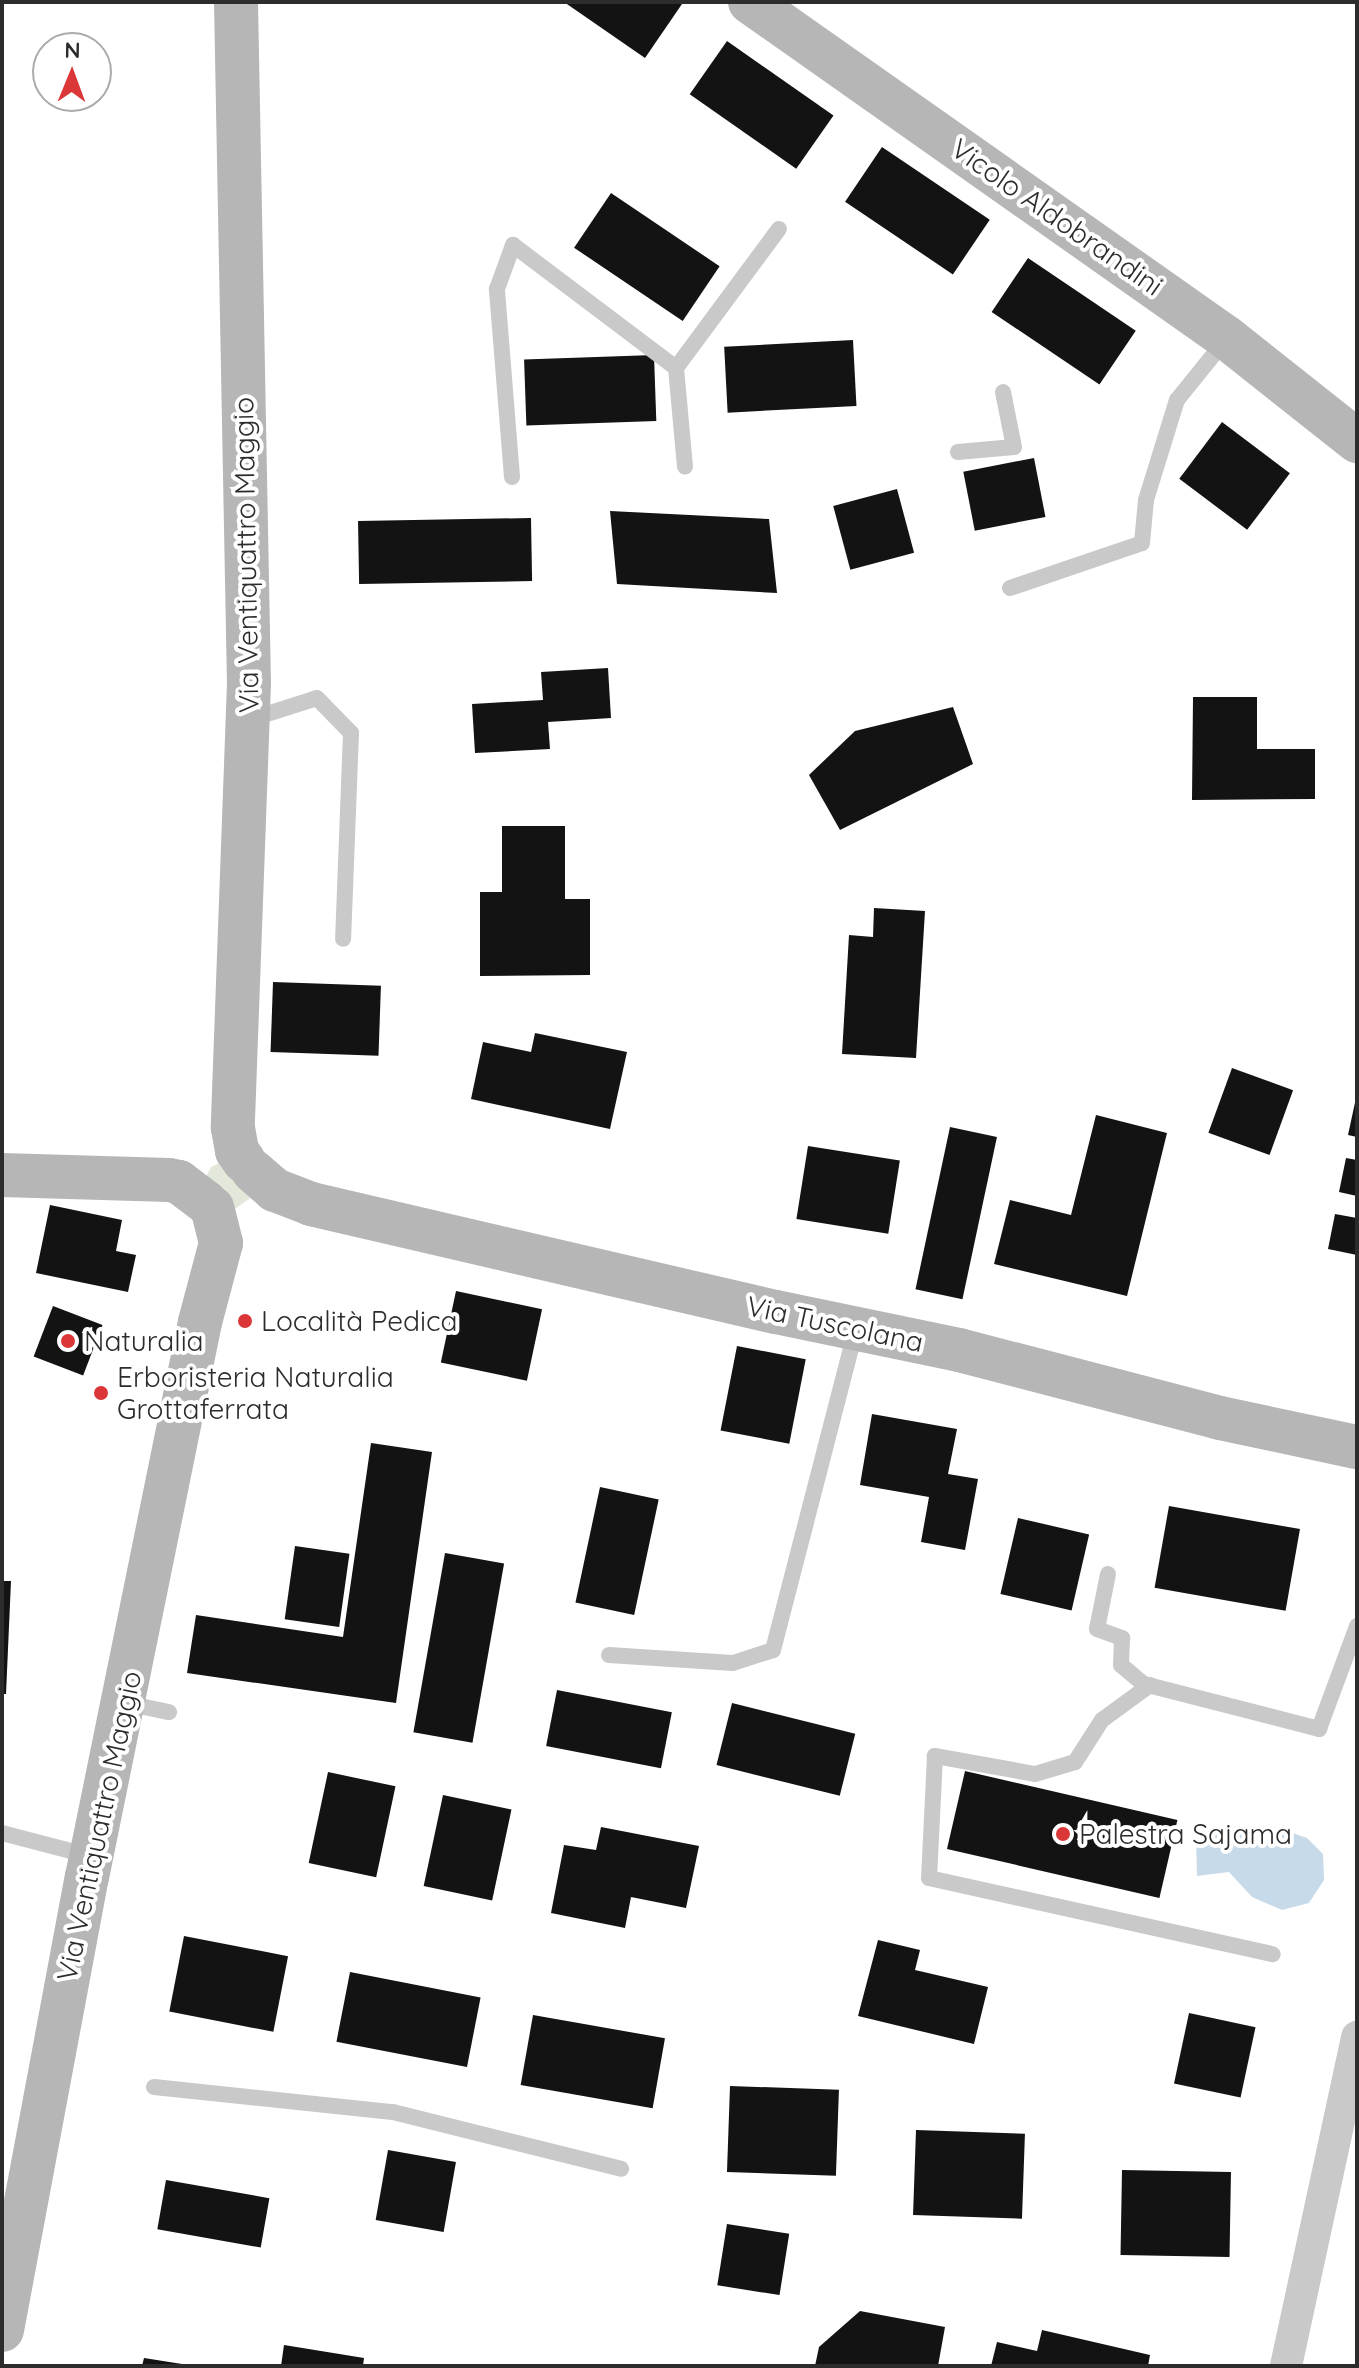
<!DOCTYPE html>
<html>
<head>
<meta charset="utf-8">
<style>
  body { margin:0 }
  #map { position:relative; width:1359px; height:2368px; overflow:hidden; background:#fff; font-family:Quicksand,sans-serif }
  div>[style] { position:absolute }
  .green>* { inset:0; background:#e2e9da }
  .water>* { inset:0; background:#c7dae9 }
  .building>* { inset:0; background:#131313; transform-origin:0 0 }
  .lane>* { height:16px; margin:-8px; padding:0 8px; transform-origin:8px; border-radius:8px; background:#c9c9c9 }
  .street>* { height:32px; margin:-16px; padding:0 16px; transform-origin:16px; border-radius:16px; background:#c9c9c9 }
  .secondary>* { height:44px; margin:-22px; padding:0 22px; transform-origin:22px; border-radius:22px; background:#b6b6b6 }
  .dots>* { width:22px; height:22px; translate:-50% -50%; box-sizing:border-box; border:4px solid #fff; border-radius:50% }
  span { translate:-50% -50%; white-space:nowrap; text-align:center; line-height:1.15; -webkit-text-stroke:8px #fff; paint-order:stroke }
  .street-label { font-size:28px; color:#2c2c2c }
  .poi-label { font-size:28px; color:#2c2c2c }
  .left { translate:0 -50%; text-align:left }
  .frame { position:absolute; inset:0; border:4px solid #2c2c2c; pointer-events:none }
  .north { position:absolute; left:32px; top:32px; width:80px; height:80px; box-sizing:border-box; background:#fff; border:2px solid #ababab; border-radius:50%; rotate:1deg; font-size:22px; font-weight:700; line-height:32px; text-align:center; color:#2c2c2c }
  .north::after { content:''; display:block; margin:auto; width:28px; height:36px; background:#db3638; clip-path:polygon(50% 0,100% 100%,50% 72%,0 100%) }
</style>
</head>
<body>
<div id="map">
  <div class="green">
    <i style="clip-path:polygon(225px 1160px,252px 1191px,249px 1199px,235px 1209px,204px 1181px,211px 1167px)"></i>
  </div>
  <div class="water">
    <i style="clip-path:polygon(1237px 1826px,1278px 1828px,1307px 1838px,1323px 1854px,1324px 1880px,1309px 1903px,1282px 1910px,1252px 1897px,1229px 1872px,1197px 1876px,1196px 1837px)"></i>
  </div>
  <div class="building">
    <i style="clip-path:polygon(564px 2px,680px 2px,682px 4px,645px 58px)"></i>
    <i style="left:727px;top:41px;width:130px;height:65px;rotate:35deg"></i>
    <i style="left:882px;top:147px;width:130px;height:66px;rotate:34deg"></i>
    <i style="left:611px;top:193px;width:131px;height:66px;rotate:34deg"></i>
    <i style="left:1028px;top:258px;width:130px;height:65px;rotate:34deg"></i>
    <i style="left:853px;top:340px;width:66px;height:129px;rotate:87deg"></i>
    <i style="left:654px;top:355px;width:66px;height:130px;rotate:88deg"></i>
    <i style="left:1222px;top:422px;width:85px;height:71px;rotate:37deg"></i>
    <i style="left:1034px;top:458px;width:60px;height:72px;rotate:79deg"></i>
    <i style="left:897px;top:489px;width:66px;height:66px;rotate:75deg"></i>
    <i style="clip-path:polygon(610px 511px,769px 519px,777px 593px,617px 584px)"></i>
    <i style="left:531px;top:518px;width:63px;height:173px;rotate:89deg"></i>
    <i style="clip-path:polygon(608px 668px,611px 718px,548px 722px,550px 749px,475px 753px,472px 704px,543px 700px,541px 672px)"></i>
    <i style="clip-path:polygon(1193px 697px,1257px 697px,1257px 749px,1315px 749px,1315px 799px,1192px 800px)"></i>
    <i style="clip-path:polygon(953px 707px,973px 764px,840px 830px,809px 775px,855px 731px)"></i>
    <i style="clip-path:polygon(502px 826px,565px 826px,565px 899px,590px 899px,590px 975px,480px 976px,480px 892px,502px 892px)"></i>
    <i style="clip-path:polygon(874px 908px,925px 911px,916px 1058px,842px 1054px,849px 935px,873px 937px)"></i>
    <i style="left:273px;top:982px;width:108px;height:70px;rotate:2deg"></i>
    <i style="clip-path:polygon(535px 1033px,627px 1052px,610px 1129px,471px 1099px,483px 1042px,531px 1052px)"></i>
    <i style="left:1232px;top:1068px;width:65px;height:69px;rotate:20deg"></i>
    <i style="clip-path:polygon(1356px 1098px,1357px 1098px,1357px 1137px,1348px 1135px)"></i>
    <i style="clip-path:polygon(1096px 1115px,1167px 1133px,1127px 1296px,994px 1264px,1010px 1200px,1071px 1215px)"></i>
    <i style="left:950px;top:1127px;width:48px;height:166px;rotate:12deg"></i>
    <i style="left:808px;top:1146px;width:93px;height:74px;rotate:9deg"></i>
    <i style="clip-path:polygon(1346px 1158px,1357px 1160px,1357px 1196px,1339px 1192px)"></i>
    <i style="clip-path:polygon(50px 1205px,122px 1220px,116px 1251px,136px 1255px,128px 1292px,36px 1273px)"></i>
    <i style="clip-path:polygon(1335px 1214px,1357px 1218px,1357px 1255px,1328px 1249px)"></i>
    <i style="left:456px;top:1291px;width:88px;height:73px;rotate:12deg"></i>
    <i style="left:53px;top:1306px;width:53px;height:54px;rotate:21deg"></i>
    <i style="left:737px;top:1346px;width:70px;height:86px;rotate:11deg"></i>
    <i style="clip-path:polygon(872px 1414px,957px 1429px,948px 1474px,978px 1479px,965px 1550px,921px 1542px,929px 1497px,860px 1485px)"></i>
    <i style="clip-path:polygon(371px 1443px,432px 1452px,396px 1703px,187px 1673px,196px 1615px,343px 1637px)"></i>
    <i style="left:600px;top:1487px;width:60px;height:118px;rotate:12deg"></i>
    <i style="left:1169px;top:1506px;width:133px;height:83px;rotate:10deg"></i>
    <i style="left:1018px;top:1518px;width:73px;height:78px;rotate:13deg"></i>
    <i style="left:295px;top:1546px;width:55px;height:74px;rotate:8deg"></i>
    <i style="left:445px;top:1553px;width:60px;height:182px;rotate:10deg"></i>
    <i style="clip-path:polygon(2px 1581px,11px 1581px,6px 1694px,2px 1694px)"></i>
    <i style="left:557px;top:1690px;width:117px;height:57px;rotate:11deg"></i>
    <i style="left:732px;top:1703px;width:127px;height:64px;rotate:14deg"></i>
    <i style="left:965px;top:1771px;width:218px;height:80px;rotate:13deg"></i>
    <i style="left:328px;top:1772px;width:69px;height:93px;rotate:12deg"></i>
    <i style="left:443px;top:1795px;width:70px;height:93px;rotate:12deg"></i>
    <i style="clip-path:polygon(601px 1827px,699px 1846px,686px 1908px,631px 1897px,625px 1928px,551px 1913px,564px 1845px,596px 1850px)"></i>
    <i style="left:184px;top:1936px;width:106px;height:77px;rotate:11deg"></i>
    <i style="clip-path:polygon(878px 1940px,920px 1950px,915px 1970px,988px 1987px,974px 2044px,858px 2016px)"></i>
    <i style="left:350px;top:1972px;width:133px;height:71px;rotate:11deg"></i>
    <i style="left:1189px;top:2013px;width:68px;height:72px;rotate:12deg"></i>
    <i style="left:533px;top:2015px;width:134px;height:71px;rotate:10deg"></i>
    <i style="left:730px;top:2086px;width:109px;height:86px;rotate:2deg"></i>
    <i style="left:916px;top:2130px;width:109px;height:85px;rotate:2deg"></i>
    <i style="left:388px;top:2150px;width:69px;height:71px;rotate:10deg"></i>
    <i style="left:1122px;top:2170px;width:109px;height:85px;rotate:1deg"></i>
    <i style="left:166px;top:2180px;width:105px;height:50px;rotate:10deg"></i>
    <i style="left:727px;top:2224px;width:63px;height:62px;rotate:9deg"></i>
    <i style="clip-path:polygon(860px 2311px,945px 2327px,938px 2366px,815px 2366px,819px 2347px)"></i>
    <i style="clip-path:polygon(1042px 2330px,1150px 2355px,1148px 2366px,991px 2366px,997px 2342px,1037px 2351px)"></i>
    <i style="clip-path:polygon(284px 2345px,364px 2358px,363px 2366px,281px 2366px)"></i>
    <i style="clip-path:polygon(144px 2358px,182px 2364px,182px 2366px,142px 2366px)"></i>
  </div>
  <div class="lane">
    <i style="left:676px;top:368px;width:173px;rotate:-53.5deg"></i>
    <i style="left:958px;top:452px;width:56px;rotate:-5.1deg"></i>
    <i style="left:1014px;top:447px;width:56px;rotate:-101.3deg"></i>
    <i style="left:512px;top:477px;width:189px;rotate:-94.6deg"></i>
    <i style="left:497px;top:289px;width:47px;rotate:-70deg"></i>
    <i style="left:513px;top:245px;width:204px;rotate:37deg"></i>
    <i style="left:676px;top:368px;width:99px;rotate:84.8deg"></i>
    <i style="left:1010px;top:588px;width:139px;rotate:-18.8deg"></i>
    <i style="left:1142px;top:543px;width:43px;rotate:-84.7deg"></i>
    <i style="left:1146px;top:500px;width:105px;rotate:-72.8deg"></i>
    <i style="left:1177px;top:400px;width:80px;rotate:-51.1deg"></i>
    <i style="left:251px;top:719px;width:69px;rotate:-17.7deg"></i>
    <i style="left:317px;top:698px;width:49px;rotate:45.8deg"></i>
    <i style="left:351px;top:733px;width:206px;rotate:92.2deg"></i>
    <i style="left:1108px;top:1574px;width:56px;rotate:101.3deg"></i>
    <i style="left:1097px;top:1629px;width:27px;rotate:20deg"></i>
    <i style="left:1122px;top:1638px;width:27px;rotate:92deg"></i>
    <i style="left:1121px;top:1665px;width:30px;rotate:40deg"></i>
    <i style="left:1144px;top:1684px;width:181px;rotate:14.4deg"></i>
    <i style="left:1319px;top:1729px;width:110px;rotate:-69.7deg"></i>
    <i style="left:609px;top:1655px;width:124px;rotate:3.7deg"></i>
    <i style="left:733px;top:1663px;width:42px;rotate:-18deg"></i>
    <i style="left:773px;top:1650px;width:331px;rotate:-75.5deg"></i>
    <i style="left:1150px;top:1685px;width:59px;rotate:143.9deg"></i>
    <i style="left:1102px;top:1720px;width:50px;rotate:122.7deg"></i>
    <i style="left:1075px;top:1762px;width:42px;rotate:163.3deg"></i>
    <i style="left:1035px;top:1774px;width:102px;rotate:-169.8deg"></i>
    <i style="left:935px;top:1756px;width:122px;rotate:92.8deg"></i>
    <i style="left:929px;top:1878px;width:352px;rotate:12.5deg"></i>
    <i style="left:125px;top:1703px;width:45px;rotate:11.6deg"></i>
    <i style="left:2px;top:1833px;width:91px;rotate:14.6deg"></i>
    <i style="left:154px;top:2087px;width:240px;rotate:6deg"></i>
    <i style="left:393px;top:2112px;width:235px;rotate:14deg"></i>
  </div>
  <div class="street">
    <i style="left:1286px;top:2366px;width:337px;rotate:-77.8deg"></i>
  </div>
  <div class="secondary">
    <i style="left:236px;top:2px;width:681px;rotate:88.91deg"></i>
    <i style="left:249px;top:683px;width:445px;rotate:92.1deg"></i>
    <i style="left:233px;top:1128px;width:23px;rotate:80deg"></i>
    <i style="left:237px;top:1151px;width:12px;rotate:55deg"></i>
    <i style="left:750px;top:2px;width:583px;rotate:35.16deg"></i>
    <i style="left:1227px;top:338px;width:166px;rotate:38.4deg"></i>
    <i style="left:253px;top:1171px;width:29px;rotate:41deg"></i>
    <i style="left:275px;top:1190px;width:39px;rotate:21deg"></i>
    <i style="left:311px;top:1204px;width:477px;rotate:13.1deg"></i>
    <i style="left:776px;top:1312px;width:187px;rotate:11.7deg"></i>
    <i style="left:959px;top:1350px;width:270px;rotate:14.6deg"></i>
    <i style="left:1220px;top:1418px;width:140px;rotate:12deg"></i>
    <i style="left:2px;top:1175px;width:167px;rotate:1.7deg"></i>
    <i style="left:169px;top:1180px;width:10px;rotate:11deg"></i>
    <i style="left:179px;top:1182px;width:34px;rotate:37deg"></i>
    <i style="left:2px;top:2330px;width:461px;rotate:-79.4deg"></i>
    <i style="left:87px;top:1877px;width:566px;rotate:-78.49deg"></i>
    <i style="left:200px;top:1322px;width:82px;rotate:-75.1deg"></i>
    <i style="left:221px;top:1243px;width:36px;rotate:-104deg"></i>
  </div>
  <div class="dots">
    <i style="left:245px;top:1321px;background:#db3638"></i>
    <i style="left:68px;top:1341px;background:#db3638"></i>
    <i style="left:101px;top:1393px;background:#db3638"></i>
    <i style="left:1063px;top:1834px;background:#db3638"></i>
  </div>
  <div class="street-label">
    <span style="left:1057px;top:217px;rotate:35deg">Vicolo Aldobrandini</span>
    <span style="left:246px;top:555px;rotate:-91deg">Via Ventiquattro Maggio</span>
    <span style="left:835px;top:1324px;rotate:12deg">Via Tuscolana</span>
    <span style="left:99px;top:1826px;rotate:-78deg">Via Ventiquattro Maggio</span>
  </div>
  <div class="poi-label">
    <span class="left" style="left:261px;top:1321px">Località Pedica</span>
    <span class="left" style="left:84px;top:1341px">Naturalia</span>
    <span class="left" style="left:117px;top:1393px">Erboristeria Naturalia<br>Grottaferrata</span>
    <span class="left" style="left:1079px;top:1834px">Palestra Sajama</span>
  </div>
  <div class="frame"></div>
  <div class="north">N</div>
</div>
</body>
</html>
